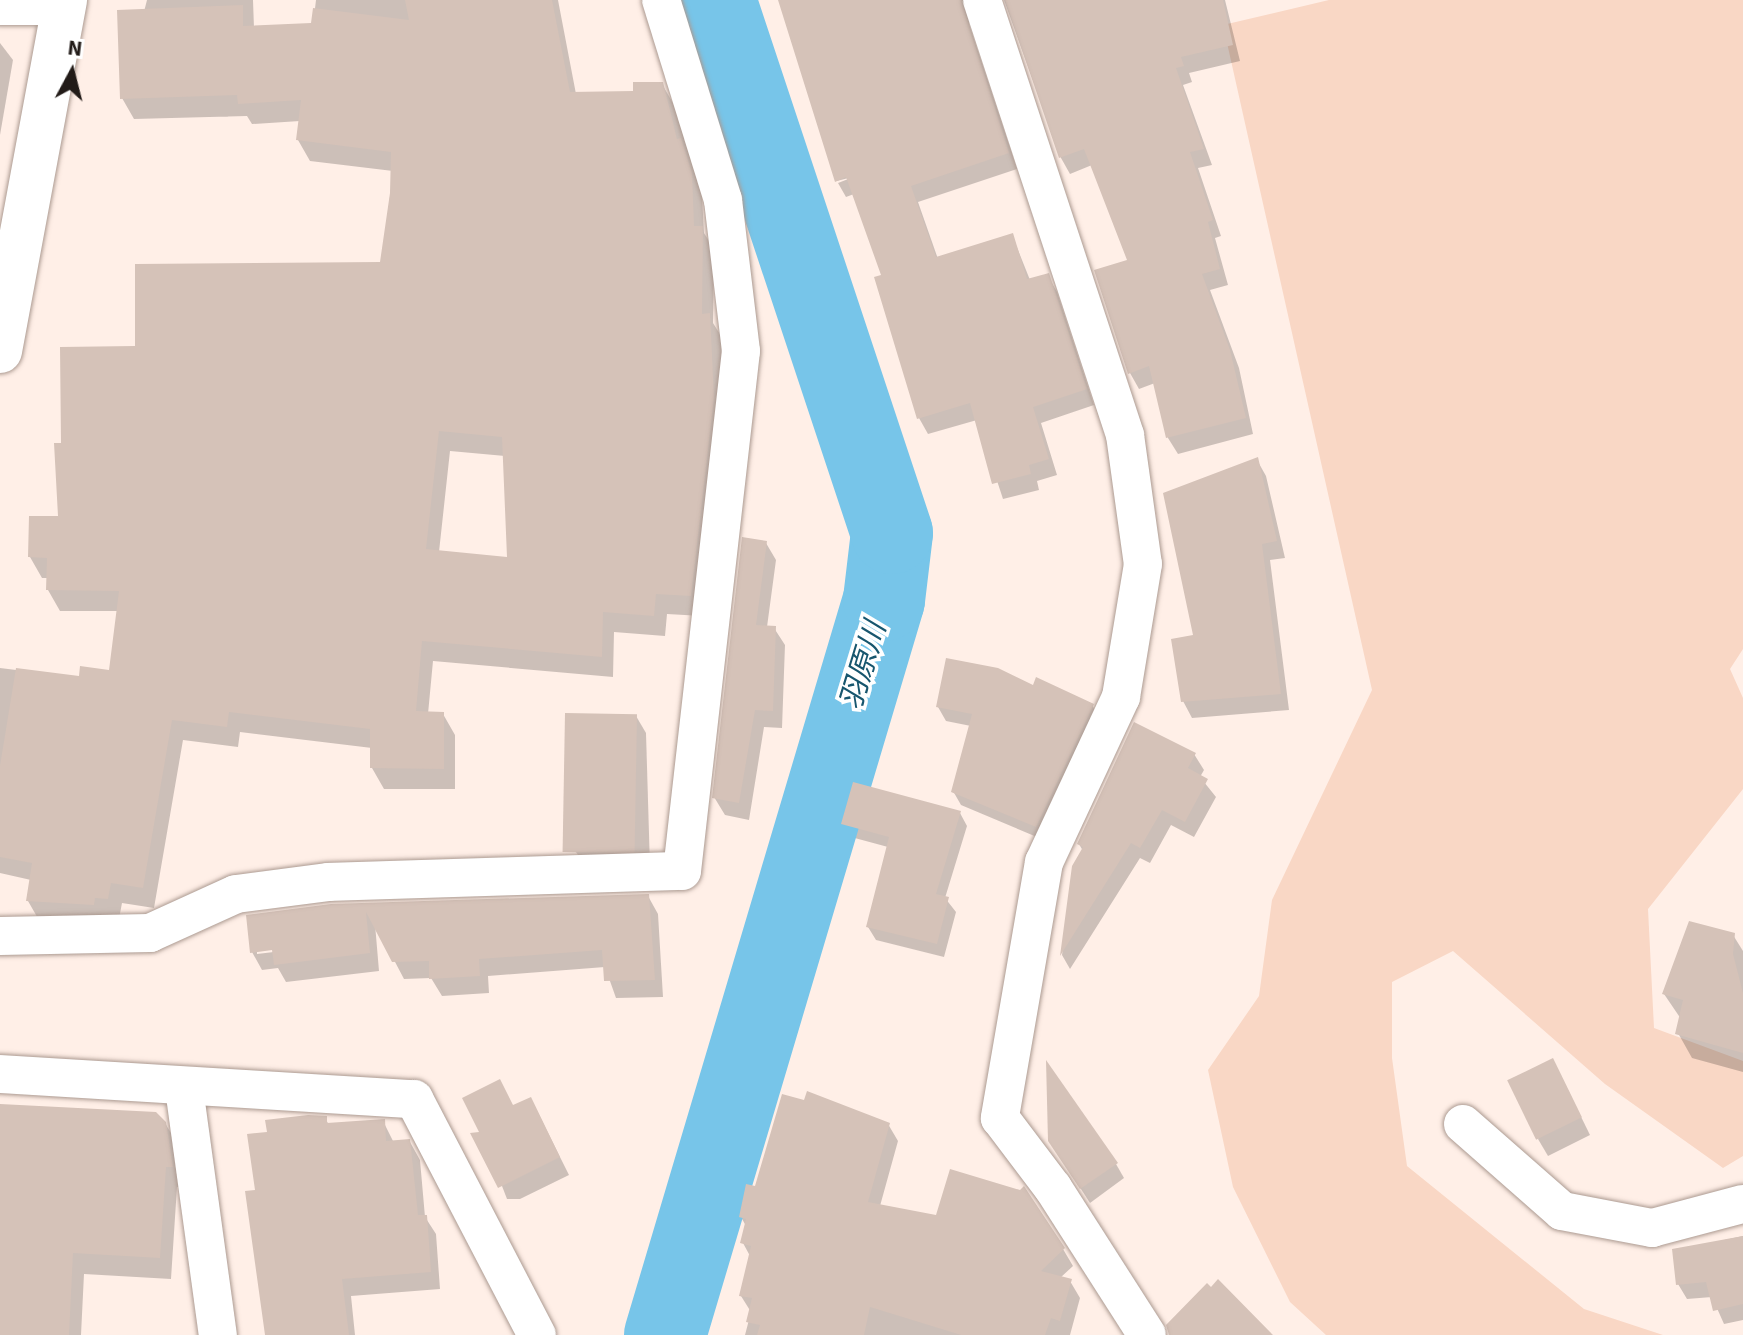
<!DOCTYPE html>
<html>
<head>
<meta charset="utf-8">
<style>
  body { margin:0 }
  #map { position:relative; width:1743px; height:1335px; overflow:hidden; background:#ffefe7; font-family:"Source Sans 3","Noto Sans JP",sans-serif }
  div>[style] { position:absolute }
  .green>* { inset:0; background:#f9d7c5 }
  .shadow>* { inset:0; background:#0003 }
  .river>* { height:82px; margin:-41px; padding:0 41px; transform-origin:41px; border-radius:41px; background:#77c5e9 }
  .building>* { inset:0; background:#d5c2b8; transform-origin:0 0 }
  .roads { filter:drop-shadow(0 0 2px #ac9a91) drop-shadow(0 0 2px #ac9a91) }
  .minor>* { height:38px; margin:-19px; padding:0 19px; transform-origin:19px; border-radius:19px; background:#fff }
  .tertiary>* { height:44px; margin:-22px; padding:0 22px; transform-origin:22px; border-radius:22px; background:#fff }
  span { translate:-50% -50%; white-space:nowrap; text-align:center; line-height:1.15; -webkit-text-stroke:7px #fff; paint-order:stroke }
  .water-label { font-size:30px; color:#17566e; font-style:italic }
  .north { position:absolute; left:32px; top:32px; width:80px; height:80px; -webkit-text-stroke:6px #fff; paint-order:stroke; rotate:7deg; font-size:22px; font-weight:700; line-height:32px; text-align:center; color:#221b18 }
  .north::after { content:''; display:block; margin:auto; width:28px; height:36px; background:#221b18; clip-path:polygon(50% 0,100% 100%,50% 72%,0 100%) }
</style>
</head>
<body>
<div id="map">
  <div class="green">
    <i style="clip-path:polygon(1329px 0,1743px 0,1743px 649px,1730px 669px,1743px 698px,1743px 789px,1648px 909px,1654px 1028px,1743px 1061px,1743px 1156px,1723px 1168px,1605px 1084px,1453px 951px,1392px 982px,1392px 1058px,1407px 1166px,1584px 1309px,1663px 1335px,1326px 1335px,1290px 1302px,1233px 1187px,1208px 1070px,1259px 996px,1272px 900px,1372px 690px,1223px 25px)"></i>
  </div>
  <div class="shadow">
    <i style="clip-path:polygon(evenodd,147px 0,253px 0,254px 28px,313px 25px,316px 0,558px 0,576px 94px,635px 93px,662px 84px,674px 105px,702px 196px,704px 233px,714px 249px,713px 323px,721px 336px,724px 420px,702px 616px,667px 614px,665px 636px,614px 632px,613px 677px,433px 661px,428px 714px,443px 714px,455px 735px,455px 789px,384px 789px,372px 768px,372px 748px,240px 732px,238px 747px,183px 740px,154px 908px,122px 903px,119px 919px,40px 922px,28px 901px,31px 880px,0 873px,0 668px,81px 678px,111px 672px,118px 611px,60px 611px,48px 590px,48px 578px,42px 578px,30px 557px,60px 518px,63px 445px,137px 348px,382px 264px,393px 171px,310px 161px,298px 140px,300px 121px,252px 124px,247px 116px,134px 119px,122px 98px,147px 0,450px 451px,505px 456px,509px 559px,439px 552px,450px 451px)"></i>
    <i style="clip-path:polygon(780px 0,979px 0,969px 12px,969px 24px,1017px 169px,918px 202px,938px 259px,1012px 235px,1030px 280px,1048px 276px,1057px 292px,1094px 405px,1041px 423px,1057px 475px,1037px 481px,1039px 490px,1003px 499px,977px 420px,928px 434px,919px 418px,884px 276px,854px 194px,846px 197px,838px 183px,856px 176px,837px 181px)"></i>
    <i style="clip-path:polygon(1004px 0,1225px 0,1240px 61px,1189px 73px,1192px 82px,1183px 85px,1212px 165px,1198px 168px,1221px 236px,1215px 238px,1228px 285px,1210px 290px,1239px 368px,1253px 434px,1178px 454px,1168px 438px,1155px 383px,1139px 389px,1130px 373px,1130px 261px,1092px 165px,1070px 174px,1061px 158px)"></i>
    <i style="clip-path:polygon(0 43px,13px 60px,0 135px)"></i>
    <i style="clip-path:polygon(1257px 460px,1266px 476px,1285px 558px,1270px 560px,1289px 710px,1192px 718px,1183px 701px,1196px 637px)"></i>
    <i style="clip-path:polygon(766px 543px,776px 560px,767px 627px,774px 628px,785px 645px,782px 728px,764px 727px,749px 820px,725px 815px,714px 797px)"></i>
    <i style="clip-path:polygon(1092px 705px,1100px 719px,1044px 840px,961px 805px,953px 791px,971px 726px,946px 721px,938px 707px)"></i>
    <i style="clip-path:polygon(636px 716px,646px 733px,650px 867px,587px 869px,576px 852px)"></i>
    <i style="clip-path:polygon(1194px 754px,1204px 770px,1200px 777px,1216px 797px,1194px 837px,1171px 825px,1150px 863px,1140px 858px,1070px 969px,1062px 955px,1074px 867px,1083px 851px,1079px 844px)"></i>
    <i style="clip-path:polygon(960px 813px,967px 826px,945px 898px,956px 912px,944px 957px,876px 940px,868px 927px,888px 847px,851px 837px,843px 824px)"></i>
    <i style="clip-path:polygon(evenodd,648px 896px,658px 914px,663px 997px,616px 998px,605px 967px,488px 976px,489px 993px,442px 996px,431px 978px,404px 979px,375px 924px,379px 971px,286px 982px,278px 968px,262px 970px,252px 952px,248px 917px,648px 896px,282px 947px,282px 951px,257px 954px,257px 950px,282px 947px)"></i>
    <i style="clip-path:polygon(1733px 935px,1743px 951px,1743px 1072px,1692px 1058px,1678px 1033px,1681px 1019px,1664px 994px)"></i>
    <i style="clip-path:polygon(1562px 1078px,1590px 1135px,1548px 1156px,1538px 1139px)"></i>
    <i style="clip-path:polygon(0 1107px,165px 1123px,178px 1145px,183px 1187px,177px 1187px,171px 1279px,84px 1274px,81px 1335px,0 1335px)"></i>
    <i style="clip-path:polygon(540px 1117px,569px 1175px,520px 1199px,507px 1199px,482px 1134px)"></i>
    <i style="clip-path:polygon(325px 1118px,329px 1125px,383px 1121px,394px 1143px,410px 1142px,420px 1160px,425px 1217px,436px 1234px,440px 1289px,351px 1296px,355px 1335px,266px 1335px,247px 1192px,257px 1192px,269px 1133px)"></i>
    <i style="clip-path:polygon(888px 1124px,898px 1141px,880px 1206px,1063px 1249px,1073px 1266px,1060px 1278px,1070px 1281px,1080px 1298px,1070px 1335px,745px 1335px,751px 1312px,741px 1296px,750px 1256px,743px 1243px,746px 1226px,741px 1217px,757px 1189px)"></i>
    <i style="clip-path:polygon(1050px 1141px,1116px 1164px,1124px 1178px,1090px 1203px)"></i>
    <i style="clip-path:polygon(1743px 1236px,1743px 1320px,1724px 1324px,1712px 1297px,1687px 1299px,1678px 1284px,1674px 1251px)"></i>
  </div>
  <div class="river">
    <i style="left:665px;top:1335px;width:767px;rotate:-73.41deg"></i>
    <i style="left:884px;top:600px;width:67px;rotate:-83.2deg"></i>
    <i style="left:892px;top:533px;width:562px;rotate:-108.37deg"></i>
  </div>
  <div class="building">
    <i style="clip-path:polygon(evenodd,405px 0,552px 0,570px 92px,633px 91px,633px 82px,663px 82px,677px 139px,681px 138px,692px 173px,694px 226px,703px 226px,702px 314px,710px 313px,714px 398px,691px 596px,656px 594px,654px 616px,603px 612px,602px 657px,422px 641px,416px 711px,444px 712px,444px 769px,370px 768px,370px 729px,229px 712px,227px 727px,172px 720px,143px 888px,111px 883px,108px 899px,95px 898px,94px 905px,26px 901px,32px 863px,0 857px,0 766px,16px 668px,79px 676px,80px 666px,109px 670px,119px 591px,46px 590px,47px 558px,28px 557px,29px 516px,58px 516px,54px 443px,61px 443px,60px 347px,135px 346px,135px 264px,380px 262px,390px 193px,391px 152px,296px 140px,301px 100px,238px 104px,237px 95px,120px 99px,117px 10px,243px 5px,243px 26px,311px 23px,313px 8px,409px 20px,405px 0,439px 431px,502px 437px,507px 557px,426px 549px,439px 431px)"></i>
    <i style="clip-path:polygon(778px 0,961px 0,1009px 153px,911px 186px,936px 257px,1013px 233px,1027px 279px,1049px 273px,1087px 389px,1033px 407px,1049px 459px,1029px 465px,1031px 474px,992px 484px,970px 403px,917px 419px,874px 277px,881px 275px,846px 177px,835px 182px)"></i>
    <i style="clip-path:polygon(1005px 0,1223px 0,1233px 45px,1181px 57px,1184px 66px,1176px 68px,1204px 149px,1190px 152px,1213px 220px,1208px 222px,1220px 269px,1202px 274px,1230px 350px,1246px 418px,1166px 438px,1149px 366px,1128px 374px,1094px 270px,1127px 260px,1084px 149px,1059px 158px)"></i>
    <i style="clip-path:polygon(1258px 457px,1277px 541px,1262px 544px,1281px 694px,1181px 702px,1171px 639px,1193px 635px,1163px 493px)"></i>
    <i style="clip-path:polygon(742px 537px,767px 541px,756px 625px,776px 626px,773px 711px,755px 710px,739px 803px,712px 798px)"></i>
    <i style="clip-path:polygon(946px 658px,998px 668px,1033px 685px,1036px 677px,1094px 704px,1036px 827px,951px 792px,972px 714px,936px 707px)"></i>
    <i style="left:565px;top:713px;width:72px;height:139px;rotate:1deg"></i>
    <i style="clip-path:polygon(1134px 722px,1196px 753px,1188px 768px,1208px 779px,1185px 822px,1162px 810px,1140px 848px,1131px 843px,1060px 956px,1072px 866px,1083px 847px,1077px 844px)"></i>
    <i style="clip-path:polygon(853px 782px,961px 811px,936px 894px,949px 897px,937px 944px,866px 927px,889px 837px,841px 824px)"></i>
    <i style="clip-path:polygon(649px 894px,655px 980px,604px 981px,602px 950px,479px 959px,480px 976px,429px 979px,429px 961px,392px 962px,366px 912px,370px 953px,274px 965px,272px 950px,250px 953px,246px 915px,331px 904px)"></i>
    <i style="clip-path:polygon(1689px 921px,1735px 933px,1733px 954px,1743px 993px,1743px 1053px,1675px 1034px,1683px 1000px,1662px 994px)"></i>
    <i style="left:1553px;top:1058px;width:66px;height:51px;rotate:64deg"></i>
    <i style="clip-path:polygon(1046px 1060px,1118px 1163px,1080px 1189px,1048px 1141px)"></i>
    <i style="clip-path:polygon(500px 1079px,513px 1105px,531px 1097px,560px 1157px,498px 1188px,470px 1133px,479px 1132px,462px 1098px)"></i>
    <i style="clip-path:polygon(807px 1091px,890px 1123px,868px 1202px,936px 1215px,950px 1169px,1020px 1190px,1024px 1186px,1065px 1248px,1041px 1271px,1072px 1279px,1060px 1321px,1051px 1318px,1045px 1335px,961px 1335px,870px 1307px,864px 1335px,757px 1335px,760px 1325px,746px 1322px,752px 1298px,739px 1296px,751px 1246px,740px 1243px,746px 1219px,739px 1217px,746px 1184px,755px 1186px,782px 1094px,804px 1100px)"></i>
    <i style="clip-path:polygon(0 1104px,156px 1112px,166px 1122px,173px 1167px,166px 1167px,160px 1258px,73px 1253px,69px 1335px,0 1335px)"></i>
    <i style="clip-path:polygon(308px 1115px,327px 1116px,327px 1123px,385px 1119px,386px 1141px,410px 1139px,418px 1215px,427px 1215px,431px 1272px,342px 1279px,349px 1335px,265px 1335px,245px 1191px,255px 1190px,247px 1134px,267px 1132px,265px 1120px)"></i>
    <i style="clip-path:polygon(1743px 1236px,1743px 1304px,1713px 1311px,1706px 1282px,1676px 1285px,1672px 1249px)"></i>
    <i style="clip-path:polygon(1218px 1279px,1273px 1335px,1169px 1335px,1166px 1325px,1207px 1283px,1211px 1287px)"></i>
  </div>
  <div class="roads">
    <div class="minor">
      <i style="left:982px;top:0;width:458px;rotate:71.8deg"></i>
      <i style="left:1125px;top:435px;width:130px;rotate:82.1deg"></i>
      <i style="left:1143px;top:564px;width:135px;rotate:99.4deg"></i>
      <i style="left:1121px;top:697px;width:182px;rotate:115deg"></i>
      <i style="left:1044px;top:862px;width:260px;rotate:99.8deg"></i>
      <i style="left:1000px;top:1118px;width:88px;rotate:52.9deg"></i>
      <i style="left:1053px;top:1188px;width:174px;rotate:57.4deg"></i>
      <i style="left:0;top:6px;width:64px"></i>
      <i style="left:0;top:936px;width:150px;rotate:-1.1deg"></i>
      <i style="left:150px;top:933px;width:94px;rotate:-24.4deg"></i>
      <i style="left:236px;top:894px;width:94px;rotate:-7.4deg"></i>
      <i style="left:329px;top:882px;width:353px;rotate:-1.8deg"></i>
      <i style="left:682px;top:871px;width:523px;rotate:-83.53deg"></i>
      <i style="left:741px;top:351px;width:152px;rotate:-96.8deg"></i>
      <i style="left:723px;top:200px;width:209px;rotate:-107.2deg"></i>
      <i style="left:0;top:1074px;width:415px;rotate:3.5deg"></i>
      <i style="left:414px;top:1099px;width:266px;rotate:62.5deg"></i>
      <i style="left:184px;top:1088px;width:249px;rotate:82.2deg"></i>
      <i style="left:1463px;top:1124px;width:132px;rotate:41.3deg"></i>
      <i style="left:1562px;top:1211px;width:92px;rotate:10.7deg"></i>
      <i style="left:1652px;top:1228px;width:94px;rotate:-14.8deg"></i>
    </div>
    <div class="tertiary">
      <i style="left:0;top:351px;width:357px;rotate:-79.5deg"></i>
    </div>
  </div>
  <div class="water-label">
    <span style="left:864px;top:666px;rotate:-73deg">羽原川</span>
  </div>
  <div class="north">N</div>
</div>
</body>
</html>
